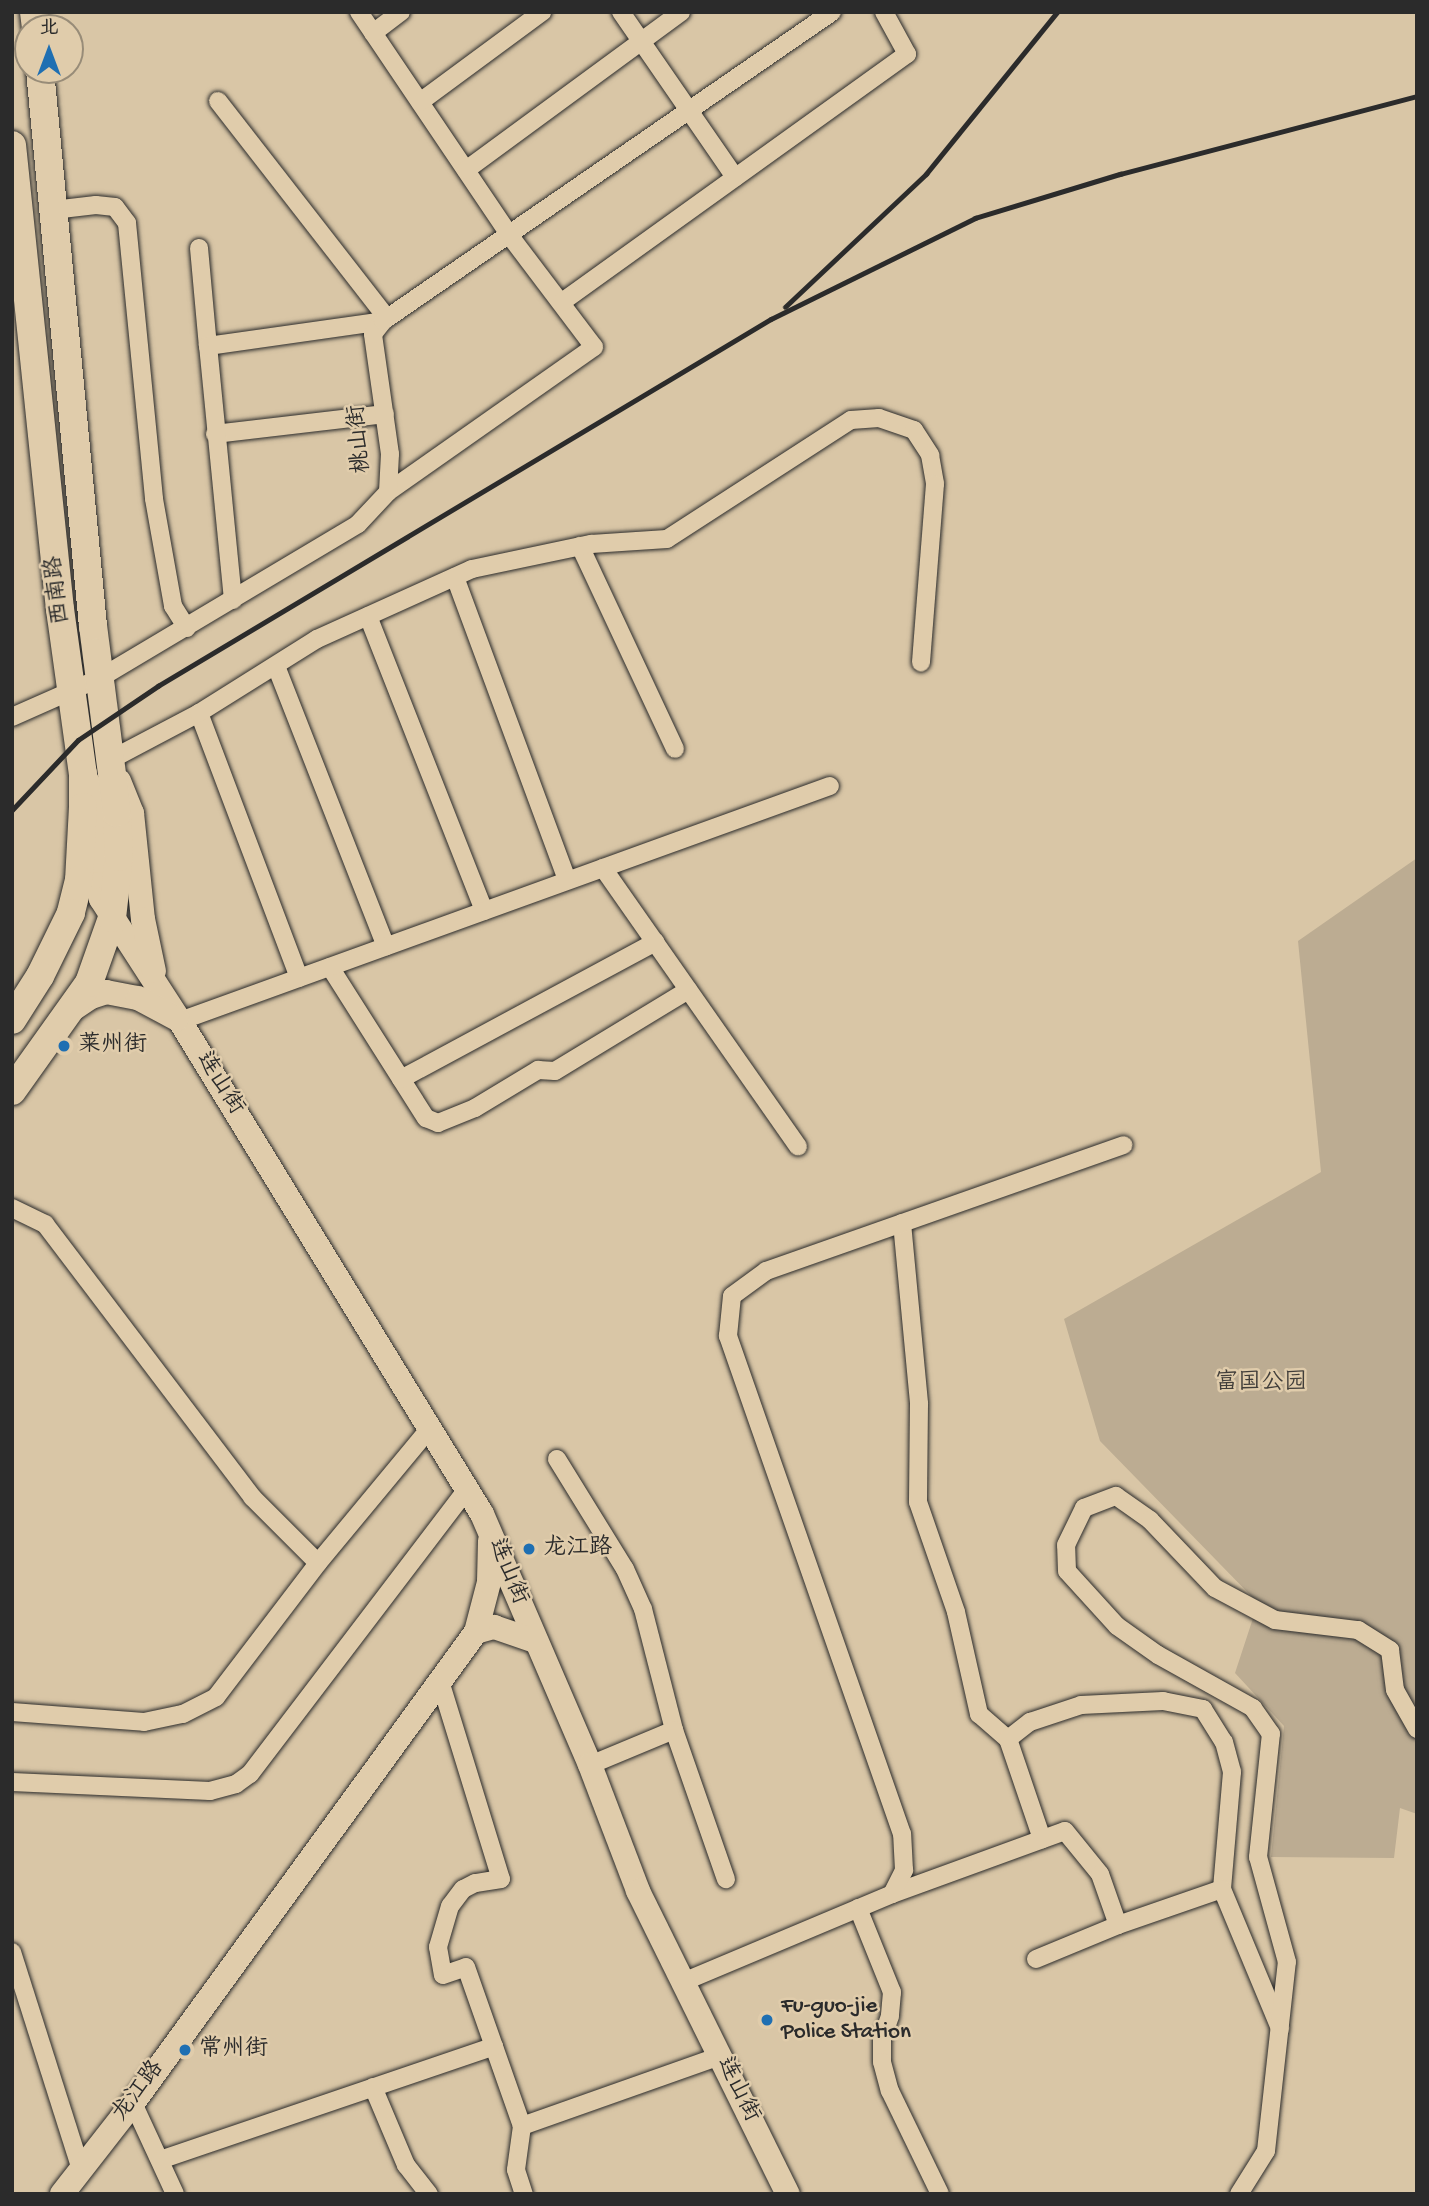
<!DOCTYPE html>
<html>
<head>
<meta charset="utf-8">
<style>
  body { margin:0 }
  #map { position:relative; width:1429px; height:2206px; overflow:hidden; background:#d9c6a6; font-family:"Gochi Hand","LXGW WenKai TC",sans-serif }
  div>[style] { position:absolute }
  .green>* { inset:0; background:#bcac92 }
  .roads { filter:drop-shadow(0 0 2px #2b2b2b) drop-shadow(0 0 2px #2b2b2b) }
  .street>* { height:18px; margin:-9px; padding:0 9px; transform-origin:9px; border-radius:9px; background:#e0ccab }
  .secondary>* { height:24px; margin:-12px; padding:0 12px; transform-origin:12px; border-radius:12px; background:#e0ccab }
  .primary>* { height:28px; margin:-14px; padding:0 14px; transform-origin:14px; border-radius:14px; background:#e0ccab }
  .rail>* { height:4.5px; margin:-2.25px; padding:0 2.25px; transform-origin:2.25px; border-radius:2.25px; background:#2b2b2b }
  .dots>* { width:19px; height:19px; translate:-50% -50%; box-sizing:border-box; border:4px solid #e0ccab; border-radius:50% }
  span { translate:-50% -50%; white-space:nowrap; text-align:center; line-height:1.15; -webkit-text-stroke:5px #e0ccab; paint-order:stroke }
  .street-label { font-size:23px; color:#2b2b2b }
  .poi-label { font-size:23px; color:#2b2b2b }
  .left { translate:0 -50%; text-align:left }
  .park-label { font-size:23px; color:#413e3a }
  .frame { position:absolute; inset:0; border:14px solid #2b2b2b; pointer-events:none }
  .north { position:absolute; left:14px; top:14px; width:70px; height:70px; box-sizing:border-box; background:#e0ccab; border:2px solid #988c78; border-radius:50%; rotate:0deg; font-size:19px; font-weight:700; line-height:28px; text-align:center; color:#2b2b2b }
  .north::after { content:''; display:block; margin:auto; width:24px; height:32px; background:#1f6fb2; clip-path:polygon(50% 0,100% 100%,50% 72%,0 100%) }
</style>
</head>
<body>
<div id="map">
  <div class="green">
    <i style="clip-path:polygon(1417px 858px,1417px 1814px,1400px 1808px,1394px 1858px,1271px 1857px,1284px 1726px,1235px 1673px,1258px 1603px,1100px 1441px,1064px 1319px,1321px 1172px,1298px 941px)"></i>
  </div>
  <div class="roads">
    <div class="street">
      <i style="left:359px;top:12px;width:270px;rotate:56deg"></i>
      <i style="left:510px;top:236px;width:139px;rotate:52.9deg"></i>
      <i style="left:594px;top:347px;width:252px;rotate:144.9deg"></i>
      <i style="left:621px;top:12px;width:201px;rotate:55.4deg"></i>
      <i style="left:373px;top:33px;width:35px;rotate:-37deg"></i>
      <i style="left:218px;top:101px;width:275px;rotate:52.1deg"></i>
      <i style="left:420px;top:102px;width:152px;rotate:-36.4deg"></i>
      <i style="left:466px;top:170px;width:267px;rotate:-36.3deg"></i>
      <i style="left:53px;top:210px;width:43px;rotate:-6.6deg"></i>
      <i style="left:96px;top:205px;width:19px;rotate:6deg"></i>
      <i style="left:115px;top:207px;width:20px;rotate:53deg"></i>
      <i style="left:127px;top:223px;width:277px;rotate:84.4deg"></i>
      <i style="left:154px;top:499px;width:109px;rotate:79.9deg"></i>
      <i style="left:173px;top:606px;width:26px;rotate:58deg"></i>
      <i style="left:199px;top:248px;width:98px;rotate:84.8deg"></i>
      <i style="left:562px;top:302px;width:425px;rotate:-35.7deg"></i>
      <i style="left:907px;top:54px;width:48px;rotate:-118.7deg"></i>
      <i style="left:215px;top:434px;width:171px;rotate:-6.7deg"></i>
      <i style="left:580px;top:546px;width:224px;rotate:64.9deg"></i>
      <i style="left:455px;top:577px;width:323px;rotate:69.7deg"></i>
      <i style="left:233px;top:600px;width:255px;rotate:-95.6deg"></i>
      <i style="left:208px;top:346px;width:177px;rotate:-8.1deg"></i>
      <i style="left:368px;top:616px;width:317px;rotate:68.5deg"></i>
      <i style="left:276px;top:666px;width:301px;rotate:68.6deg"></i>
      <i style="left:199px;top:713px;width:283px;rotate:69.3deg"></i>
      <i style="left:12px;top:717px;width:96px;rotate:-23.9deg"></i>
      <i style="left:100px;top:678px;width:300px;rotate:-30.8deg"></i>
      <i style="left:358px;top:524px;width:44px;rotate:-46.8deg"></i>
      <i style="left:388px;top:492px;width:38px;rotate:-87deg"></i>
      <i style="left:390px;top:454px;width:121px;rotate:-98.1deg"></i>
      <i style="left:373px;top:334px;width:16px;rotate:-52deg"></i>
      <i style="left:383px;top:321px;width:545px;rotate:-34.54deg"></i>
      <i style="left:110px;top:760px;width:101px;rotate:-27.8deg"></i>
      <i style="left:199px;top:713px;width:139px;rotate:-32.1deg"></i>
      <i style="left:317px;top:639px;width:170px;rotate:-24.3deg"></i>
      <i style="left:472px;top:569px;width:122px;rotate:-11.9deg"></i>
      <i style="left:591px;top:544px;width:76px;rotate:-3.8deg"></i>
      <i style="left:667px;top:539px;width:219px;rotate:-32.9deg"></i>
      <i style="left:851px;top:420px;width:28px;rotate:-4deg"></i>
      <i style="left:879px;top:418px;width:37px;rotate:19deg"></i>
      <i style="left:914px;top:430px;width:30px;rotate:57deg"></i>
      <i style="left:930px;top:455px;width:29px;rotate:80deg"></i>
      <i style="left:935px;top:484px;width:179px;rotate:94.5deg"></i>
      <i style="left:603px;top:868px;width:340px;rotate:55deg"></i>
      <i style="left:330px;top:967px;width:179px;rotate:57.6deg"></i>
      <i style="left:426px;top:1118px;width:13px;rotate:23deg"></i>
      <i style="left:438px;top:1123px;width:40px;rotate:-22deg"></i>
      <i style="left:475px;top:1108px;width:74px;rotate:-31.1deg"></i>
      <i style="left:538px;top:1070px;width:17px;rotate:3deg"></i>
      <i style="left:555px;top:1071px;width:156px;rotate:-31.3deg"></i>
      <i style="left:180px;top:1021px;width:691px;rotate:-19.88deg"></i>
      <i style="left:401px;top:1079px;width:289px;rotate:-28.3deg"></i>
      <i style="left:12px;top:1208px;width:37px;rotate:26deg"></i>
      <i style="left:45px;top:1224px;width:343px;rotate:52.8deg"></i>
      <i style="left:252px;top:1497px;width:93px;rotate:45deg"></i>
      <i style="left:902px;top:1223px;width:182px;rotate:84.6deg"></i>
      <i style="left:919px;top:1404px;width:98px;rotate:90.6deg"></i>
      <i style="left:918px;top:1502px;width:116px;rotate:70.9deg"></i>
      <i style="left:956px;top:1612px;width:105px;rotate:77.3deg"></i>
      <i style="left:979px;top:1714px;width:38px;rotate:41deg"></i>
      <i style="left:1008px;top:1739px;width:106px;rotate:71.2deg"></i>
      <i style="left:557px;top:1459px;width:129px;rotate:58.3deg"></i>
      <i style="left:625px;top:1569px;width:44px;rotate:65.8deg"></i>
      <i style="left:643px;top:1609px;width:125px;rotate:75.6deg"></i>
      <i style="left:674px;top:1730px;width:158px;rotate:70.8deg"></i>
      <i style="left:440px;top:1681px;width:207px;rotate:72.9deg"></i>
      <i style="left:501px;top:1879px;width:26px;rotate:171deg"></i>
      <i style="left:475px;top:1883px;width:13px;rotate:153deg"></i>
      <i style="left:463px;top:1889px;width:21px;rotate:127deg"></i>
      <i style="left:450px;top:1906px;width:43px;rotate:106.3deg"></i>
      <i style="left:438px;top:1947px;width:28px;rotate:80deg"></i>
      <i style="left:443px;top:1975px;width:24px;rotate:-19deg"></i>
      <i style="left:466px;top:1967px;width:169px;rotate:70.6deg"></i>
      <i style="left:522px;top:2126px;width:44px;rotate:97.8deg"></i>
      <i style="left:516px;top:2170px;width:25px;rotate:72deg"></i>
      <i style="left:12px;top:1712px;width:132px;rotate:4.3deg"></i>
      <i style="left:144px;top:1722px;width:40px;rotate:-12deg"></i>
      <i style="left:183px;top:1714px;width:37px;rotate:-27deg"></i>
      <i style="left:216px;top:1697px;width:168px;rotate:-52.7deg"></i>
      <i style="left:318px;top:1563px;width:175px;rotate:-50.3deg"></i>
      <i style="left:1008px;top:1739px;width:28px;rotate:-38deg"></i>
      <i style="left:1030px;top:1722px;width:54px;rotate:-18.4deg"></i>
      <i style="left:1081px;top:1705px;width:82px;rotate:-2.8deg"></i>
      <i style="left:1163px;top:1701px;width:41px;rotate:11.3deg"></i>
      <i style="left:1203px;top:1709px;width:39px;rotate:58deg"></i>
      <i style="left:1224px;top:1742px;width:31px;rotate:75deg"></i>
      <i style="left:1232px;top:1772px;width:117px;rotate:94.9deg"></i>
      <i style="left:590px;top:1765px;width:91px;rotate:-22.6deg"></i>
      <i style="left:12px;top:1782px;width:198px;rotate:2.6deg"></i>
      <i style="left:210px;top:1791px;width:27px;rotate:-15deg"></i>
      <i style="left:236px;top:1784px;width:17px;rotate:-36deg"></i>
      <i style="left:250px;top:1774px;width:358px;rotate:-52.7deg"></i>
      <i style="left:892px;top:1894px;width:184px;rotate:-20deg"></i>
      <i style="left:1065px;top:1831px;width:55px;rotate:50.9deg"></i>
      <i style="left:1100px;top:1874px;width:54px;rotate:70.6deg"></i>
      <i style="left:858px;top:1908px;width:91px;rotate:68deg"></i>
      <i style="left:892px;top:1992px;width:24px;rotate:95deg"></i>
      <i style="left:890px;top:2016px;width:24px;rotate:109deg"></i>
      <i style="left:882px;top:2039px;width:23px;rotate:90deg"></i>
      <i style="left:882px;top:2062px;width:30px;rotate:75deg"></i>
      <i style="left:890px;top:2091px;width:114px;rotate:64.1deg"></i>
      <i style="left:12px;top:1952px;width:228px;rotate:72.4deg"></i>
      <i style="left:1036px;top:1959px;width:89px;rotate:-22.5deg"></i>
      <i style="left:1118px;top:1925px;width:110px;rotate:-19.1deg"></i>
      <i style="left:1222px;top:1889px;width:151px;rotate:67.4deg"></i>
      <i style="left:683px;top:1982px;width:227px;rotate:-22.8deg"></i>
      <i style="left:892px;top:1894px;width:27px;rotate:-63deg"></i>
      <i style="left:904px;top:1870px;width:36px;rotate:-93deg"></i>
      <i style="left:902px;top:1834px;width:528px;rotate:-109.26deg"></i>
      <i style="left:728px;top:1336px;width:40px;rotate:-84.3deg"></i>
      <i style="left:732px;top:1296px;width:42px;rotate:-36.3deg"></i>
      <i style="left:766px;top:1271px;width:379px;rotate:-19.4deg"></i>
      <i style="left:373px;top:2087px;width:85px;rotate:67.1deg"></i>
      <i style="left:406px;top:2165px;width:37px;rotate:52deg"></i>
      <i style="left:133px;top:2103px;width:100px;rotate:65.2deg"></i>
      <i style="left:522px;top:2126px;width:210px;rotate:-19.5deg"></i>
      <i style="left:160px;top:2160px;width:353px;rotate:-18.8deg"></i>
      <i style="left:1239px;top:2194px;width:51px;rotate:-57.9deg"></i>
      <i style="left:1266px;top:2151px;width:190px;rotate:-83.7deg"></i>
      <i style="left:1287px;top:1962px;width:109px;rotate:-105.4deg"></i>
      <i style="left:1258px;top:1857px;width:124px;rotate:-84deg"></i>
      <i style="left:1271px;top:1734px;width:32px;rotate:-125deg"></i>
      <i style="left:1253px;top:1708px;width:109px;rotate:-150.8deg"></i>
      <i style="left:1158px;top:1655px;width:50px;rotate:-144.7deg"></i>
      <i style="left:1117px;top:1626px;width:74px;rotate:-132.3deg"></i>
      <i style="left:1067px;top:1571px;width:26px;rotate:-92deg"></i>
      <i style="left:1066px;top:1545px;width:41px;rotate:-64.1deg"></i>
      <i style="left:1084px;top:1508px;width:34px;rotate:-21deg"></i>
      <i style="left:1116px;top:1496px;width:42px;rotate:35.2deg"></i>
      <i style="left:1150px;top:1520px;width:94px;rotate:46.3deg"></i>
      <i style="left:1215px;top:1588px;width:68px;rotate:28.1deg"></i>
      <i style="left:1275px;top:1620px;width:84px;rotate:6.9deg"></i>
      <i style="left:1358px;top:1630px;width:38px;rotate:32deg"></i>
      <i style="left:1390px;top:1650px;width:40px;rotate:82.9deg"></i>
      <i style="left:1395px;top:1690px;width:45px;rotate:60.6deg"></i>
    </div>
    <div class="secondary">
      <i style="left:83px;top:774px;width:29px;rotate:59deg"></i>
      <i style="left:98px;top:799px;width:85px;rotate:90deg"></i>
      <i style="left:98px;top:884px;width:15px;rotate:79deg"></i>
      <i style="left:101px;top:899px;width:145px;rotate:57.1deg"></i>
      <i style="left:180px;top:1021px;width:578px;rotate:58.51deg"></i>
      <i style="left:482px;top:1514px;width:273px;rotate:66.7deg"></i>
      <i style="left:590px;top:1765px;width:135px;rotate:69.1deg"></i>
      <i style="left:638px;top:1891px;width:338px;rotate:63.7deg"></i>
      <i style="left:119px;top:781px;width:35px;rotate:68deg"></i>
      <i style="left:132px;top:813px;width:107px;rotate:84.1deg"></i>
      <i style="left:143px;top:919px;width:53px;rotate:78.1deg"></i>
      <i style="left:73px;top:1009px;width:22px;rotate:-34deg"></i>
      <i style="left:91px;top:997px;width:16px;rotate:-18deg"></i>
      <i style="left:106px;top:992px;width:33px;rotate:11deg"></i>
      <i style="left:138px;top:998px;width:44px;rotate:28.3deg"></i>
      <i style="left:476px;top:1632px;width:19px;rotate:-16deg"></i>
      <i style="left:494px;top:1627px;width:43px;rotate:18.9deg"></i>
      <i style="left:62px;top:2194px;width:115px;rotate:-52deg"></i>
      <i style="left:133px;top:2103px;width:583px;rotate:-53.94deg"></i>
      <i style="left:476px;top:1632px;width:52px;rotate:-75.4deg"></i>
      <i style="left:489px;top:1582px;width:41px;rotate:-88.6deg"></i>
    </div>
    <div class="primary">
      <i style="left:34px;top:12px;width:16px;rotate:83deg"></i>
      <i style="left:12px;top:145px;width:466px;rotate:84.1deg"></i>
      <i style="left:60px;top:609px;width:167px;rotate:82.1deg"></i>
      <i style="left:83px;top:774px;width:33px;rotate:90deg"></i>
      <i style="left:83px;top:807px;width:73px;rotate:93.1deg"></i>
      <i style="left:79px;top:880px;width:34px;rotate:104deg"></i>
      <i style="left:71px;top:913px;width:70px;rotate:116.2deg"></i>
      <i style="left:40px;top:976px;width:52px;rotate:122.5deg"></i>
      <i style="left:12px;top:1091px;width:133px;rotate:-54.5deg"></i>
      <i style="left:89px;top:983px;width:69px;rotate:-70.5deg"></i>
      <i style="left:112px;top:918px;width:61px;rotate:-83.5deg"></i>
      <i style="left:119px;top:857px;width:44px;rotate:-92.6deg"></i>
      <i style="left:117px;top:813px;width:189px;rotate:-97.3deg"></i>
      <i style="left:93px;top:626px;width:559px;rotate:-95.45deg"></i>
    </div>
  </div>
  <div class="rail">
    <i style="left:785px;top:307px;width:194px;rotate:-43.3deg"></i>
    <i style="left:926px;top:174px;width:208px;rotate:-51deg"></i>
    <i style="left:12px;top:810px;width:96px;rotate:-46.7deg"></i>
    <i style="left:78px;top:740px;width:97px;rotate:-34deg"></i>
    <i style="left:158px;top:686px;width:714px;rotate:-30.91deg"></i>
    <i style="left:771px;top:319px;width:228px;rotate:-26.3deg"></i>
    <i style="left:975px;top:218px;width:152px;rotate:-16.9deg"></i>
    <i style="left:1120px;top:174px;width:307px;rotate:-14.7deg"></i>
  </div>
  <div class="dots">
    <i style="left:64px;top:1046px;background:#1f6fb2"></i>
    <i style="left:529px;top:1549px;background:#1f6fb2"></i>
    <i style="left:767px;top:2020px;background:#1f6fb2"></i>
    <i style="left:185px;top:2050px;background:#1f6fb2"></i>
  </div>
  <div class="street-label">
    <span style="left:361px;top:439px;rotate:-95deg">桃山街</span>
    <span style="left:59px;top:590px;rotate:-97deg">西南路</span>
    <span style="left:219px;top:1084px;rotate:58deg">连山街</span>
    <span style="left:507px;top:1572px;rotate:68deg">连山街</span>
    <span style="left:737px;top:2090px;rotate:64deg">连山街</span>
    <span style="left:139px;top:2092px;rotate:-53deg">龙江路</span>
  </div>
  <div class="poi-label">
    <span class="left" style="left:78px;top:1046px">莱州街</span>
    <span class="left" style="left:543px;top:1549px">龙江路</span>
    <span class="left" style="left:781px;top:2020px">Fu-guo-jie<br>Police Station</span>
    <span class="left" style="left:199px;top:2050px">常州街</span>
  </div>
  <div class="park-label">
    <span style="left:1261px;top:1384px">富国公园</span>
  </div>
  <div class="frame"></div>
  <div class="north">北</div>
</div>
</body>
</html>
